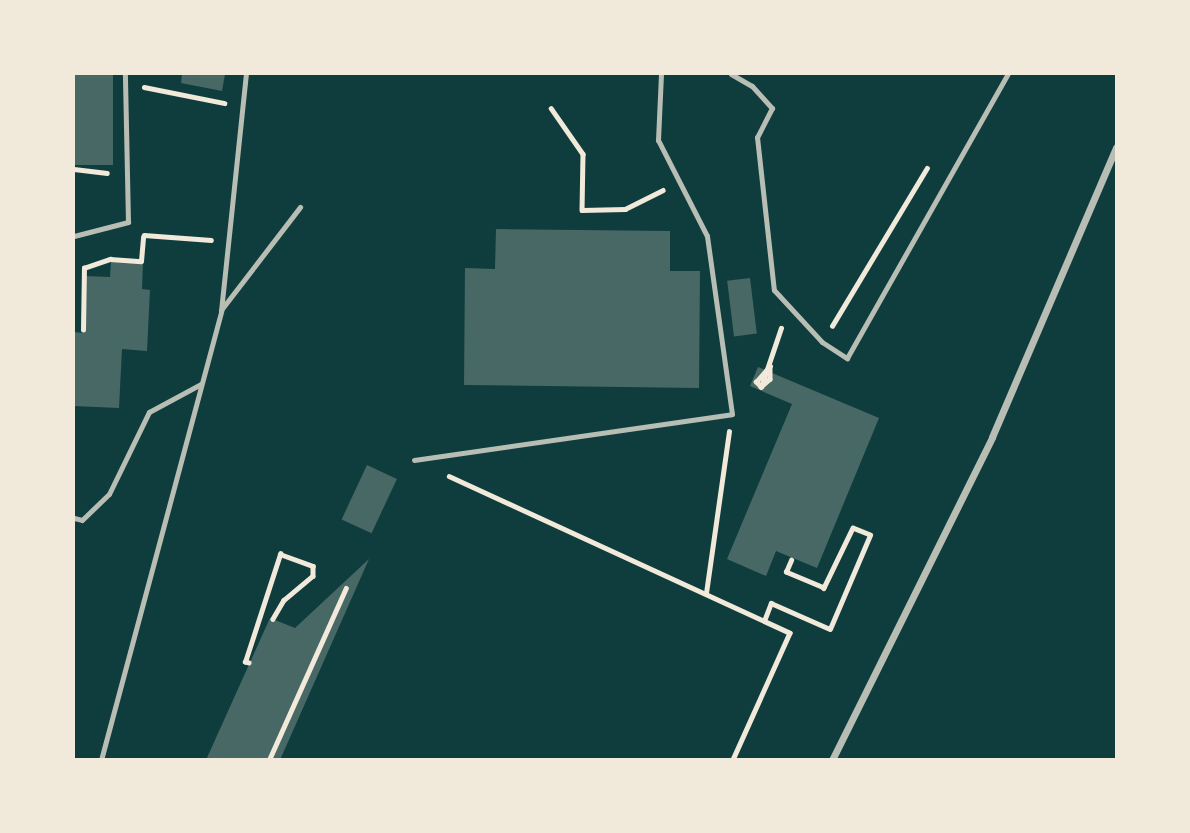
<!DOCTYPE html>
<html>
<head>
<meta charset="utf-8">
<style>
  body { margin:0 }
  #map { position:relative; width:1190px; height:833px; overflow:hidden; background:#0f3d3e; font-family:"PT Sans Narrow",sans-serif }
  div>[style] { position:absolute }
  .building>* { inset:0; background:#486865; transform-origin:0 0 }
  .path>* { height:4.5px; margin:-2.25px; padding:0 2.25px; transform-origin:2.25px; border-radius:2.25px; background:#f1e9da }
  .service>* { height:5px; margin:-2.5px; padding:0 2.5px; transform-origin:2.5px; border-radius:2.5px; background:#b8beb3 }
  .minor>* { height:7px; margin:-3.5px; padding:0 3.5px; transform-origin:3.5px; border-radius:3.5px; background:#b8beb3 }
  span { translate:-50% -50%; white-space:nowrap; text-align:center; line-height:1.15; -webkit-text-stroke:5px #f1e9da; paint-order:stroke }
  .frame { position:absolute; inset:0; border:75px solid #f1e9da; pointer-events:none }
</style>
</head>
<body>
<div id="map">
  <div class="building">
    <i style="left:74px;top:74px;width:39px;height:91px"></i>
    <i style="clip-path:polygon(182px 74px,225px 74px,222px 91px,181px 83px)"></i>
    <i style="clip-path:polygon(496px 229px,670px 231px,670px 271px,700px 271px,699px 388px,464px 385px,465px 268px,495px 269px)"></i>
    <i style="clip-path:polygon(111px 261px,143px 263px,142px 289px,150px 290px,147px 351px,122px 349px,119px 408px,74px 406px,74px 332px,83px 333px,85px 276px,110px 277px)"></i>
    <i style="left:750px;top:278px;width:56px;height:23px;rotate:83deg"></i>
    <i style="clip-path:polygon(758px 367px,879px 418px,817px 568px,776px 551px,766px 576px,727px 559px,792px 404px,750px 386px)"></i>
    <i style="left:367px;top:465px;width:33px;height:60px;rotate:25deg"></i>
    <i style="clip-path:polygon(369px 559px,280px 760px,206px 760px,270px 618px,295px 628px)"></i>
  </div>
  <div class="path">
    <i style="left:144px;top:87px;width:82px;rotate:11.3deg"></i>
    <i style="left:551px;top:108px;width:56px;rotate:55.2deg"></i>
    <i style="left:583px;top:154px;width:56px;rotate:91deg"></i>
    <i style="left:582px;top:210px;width:43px;rotate:-1.3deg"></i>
    <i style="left:625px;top:209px;width:42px;rotate:-26.6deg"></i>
    <i style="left:74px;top:169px;width:33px;rotate:7deg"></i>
    <i style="left:144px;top:235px;width:67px;rotate:4.3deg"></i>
    <i style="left:832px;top:326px;width:184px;rotate:-59deg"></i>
    <i style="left:83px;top:330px;width:62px;rotate:-89.1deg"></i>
    <i style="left:84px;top:268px;width:28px;rotate:-19deg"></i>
    <i style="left:110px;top:259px;width:31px;rotate:4deg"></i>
    <i style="left:141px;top:261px;width:24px;rotate:-85deg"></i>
    <i style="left:770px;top:366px;width:13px;rotate:90deg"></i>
    <i style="left:770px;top:379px;width:12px;rotate:138deg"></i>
    <i style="left:761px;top:387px;width:7px;rotate:-135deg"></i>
    <i style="left:756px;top:382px;width:21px;rotate:-49deg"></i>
    <i style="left:761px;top:387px;width:62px;rotate:-71.3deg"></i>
    <i style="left:449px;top:476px;width:375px;rotate:24.7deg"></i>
    <i style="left:790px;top:633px;width:139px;rotate:114.2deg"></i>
    <i style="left:706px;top:593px;width:163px;rotate:-81.9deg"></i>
    <i style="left:764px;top:621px;width:19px;rotate:-69deg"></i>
    <i style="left:771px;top:603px;width:64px;rotate:23.8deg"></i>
    <i style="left:830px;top:629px;width:102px;rotate:-66.9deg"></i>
    <i style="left:870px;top:535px;width:18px;rotate:-158deg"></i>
    <i style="left:853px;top:528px;width:67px;rotate:115.8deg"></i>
    <i style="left:824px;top:588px;width:41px;rotate:-157.2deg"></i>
    <i style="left:786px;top:572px;width:13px;rotate:-67deg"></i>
    <i style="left:249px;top:663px;width:4px;rotate:-166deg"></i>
    <i style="left:245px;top:662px;width:114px;rotate:-72deg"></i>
    <i style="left:280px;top:554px;width:35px;rotate:20deg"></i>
    <i style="left:313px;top:566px;width:10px;rotate:90deg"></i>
    <i style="left:313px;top:576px;width:38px;rotate:140deg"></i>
    <i style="left:284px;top:600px;width:22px;rotate:120deg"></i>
    <i style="left:269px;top:760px;width:188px;rotate:-65.9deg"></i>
  </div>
  <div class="service">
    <i style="left:731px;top:74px;width:24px;rotate:30deg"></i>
    <i style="left:752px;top:86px;width:30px;rotate:48deg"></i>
    <i style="left:772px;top:108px;width:33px;rotate:117deg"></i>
    <i style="left:757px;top:137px;width:154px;rotate:83.7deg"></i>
    <i style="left:774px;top:290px;width:71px;rotate:47.3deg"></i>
    <i style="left:822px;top:342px;width:30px;rotate:33deg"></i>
    <i style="left:847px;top:358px;width:326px;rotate:-60.5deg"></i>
    <i style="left:74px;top:236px;width:56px;rotate:-14.5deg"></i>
    <i style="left:128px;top:222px;width:148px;rotate:-91.2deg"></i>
    <i style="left:221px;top:310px;width:130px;rotate:-52.5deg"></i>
    <i style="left:414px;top:460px;width:321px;rotate:-8.2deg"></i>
    <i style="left:732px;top:414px;width:180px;rotate:-98deg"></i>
    <i style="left:707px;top:236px;width:108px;rotate:-117deg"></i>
    <i style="left:658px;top:140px;width:66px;rotate:-87.4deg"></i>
    <i style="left:74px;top:518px;width:8px;rotate:14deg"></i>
    <i style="left:82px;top:520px;width:37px;rotate:-44deg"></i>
    <i style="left:109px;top:494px;width:91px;rotate:-64deg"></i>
    <i style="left:149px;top:412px;width:59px;rotate:-28.3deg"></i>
    <i style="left:101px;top:760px;width:465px;rotate:-75deg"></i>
    <i style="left:221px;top:311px;width:238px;rotate:-84deg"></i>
  </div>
  <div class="minor">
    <i style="left:832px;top:760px;width:360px;rotate:-63.6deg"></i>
    <i style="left:992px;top:437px;width:315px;rotate:-66.8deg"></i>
  </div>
  <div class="frame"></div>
</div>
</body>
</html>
